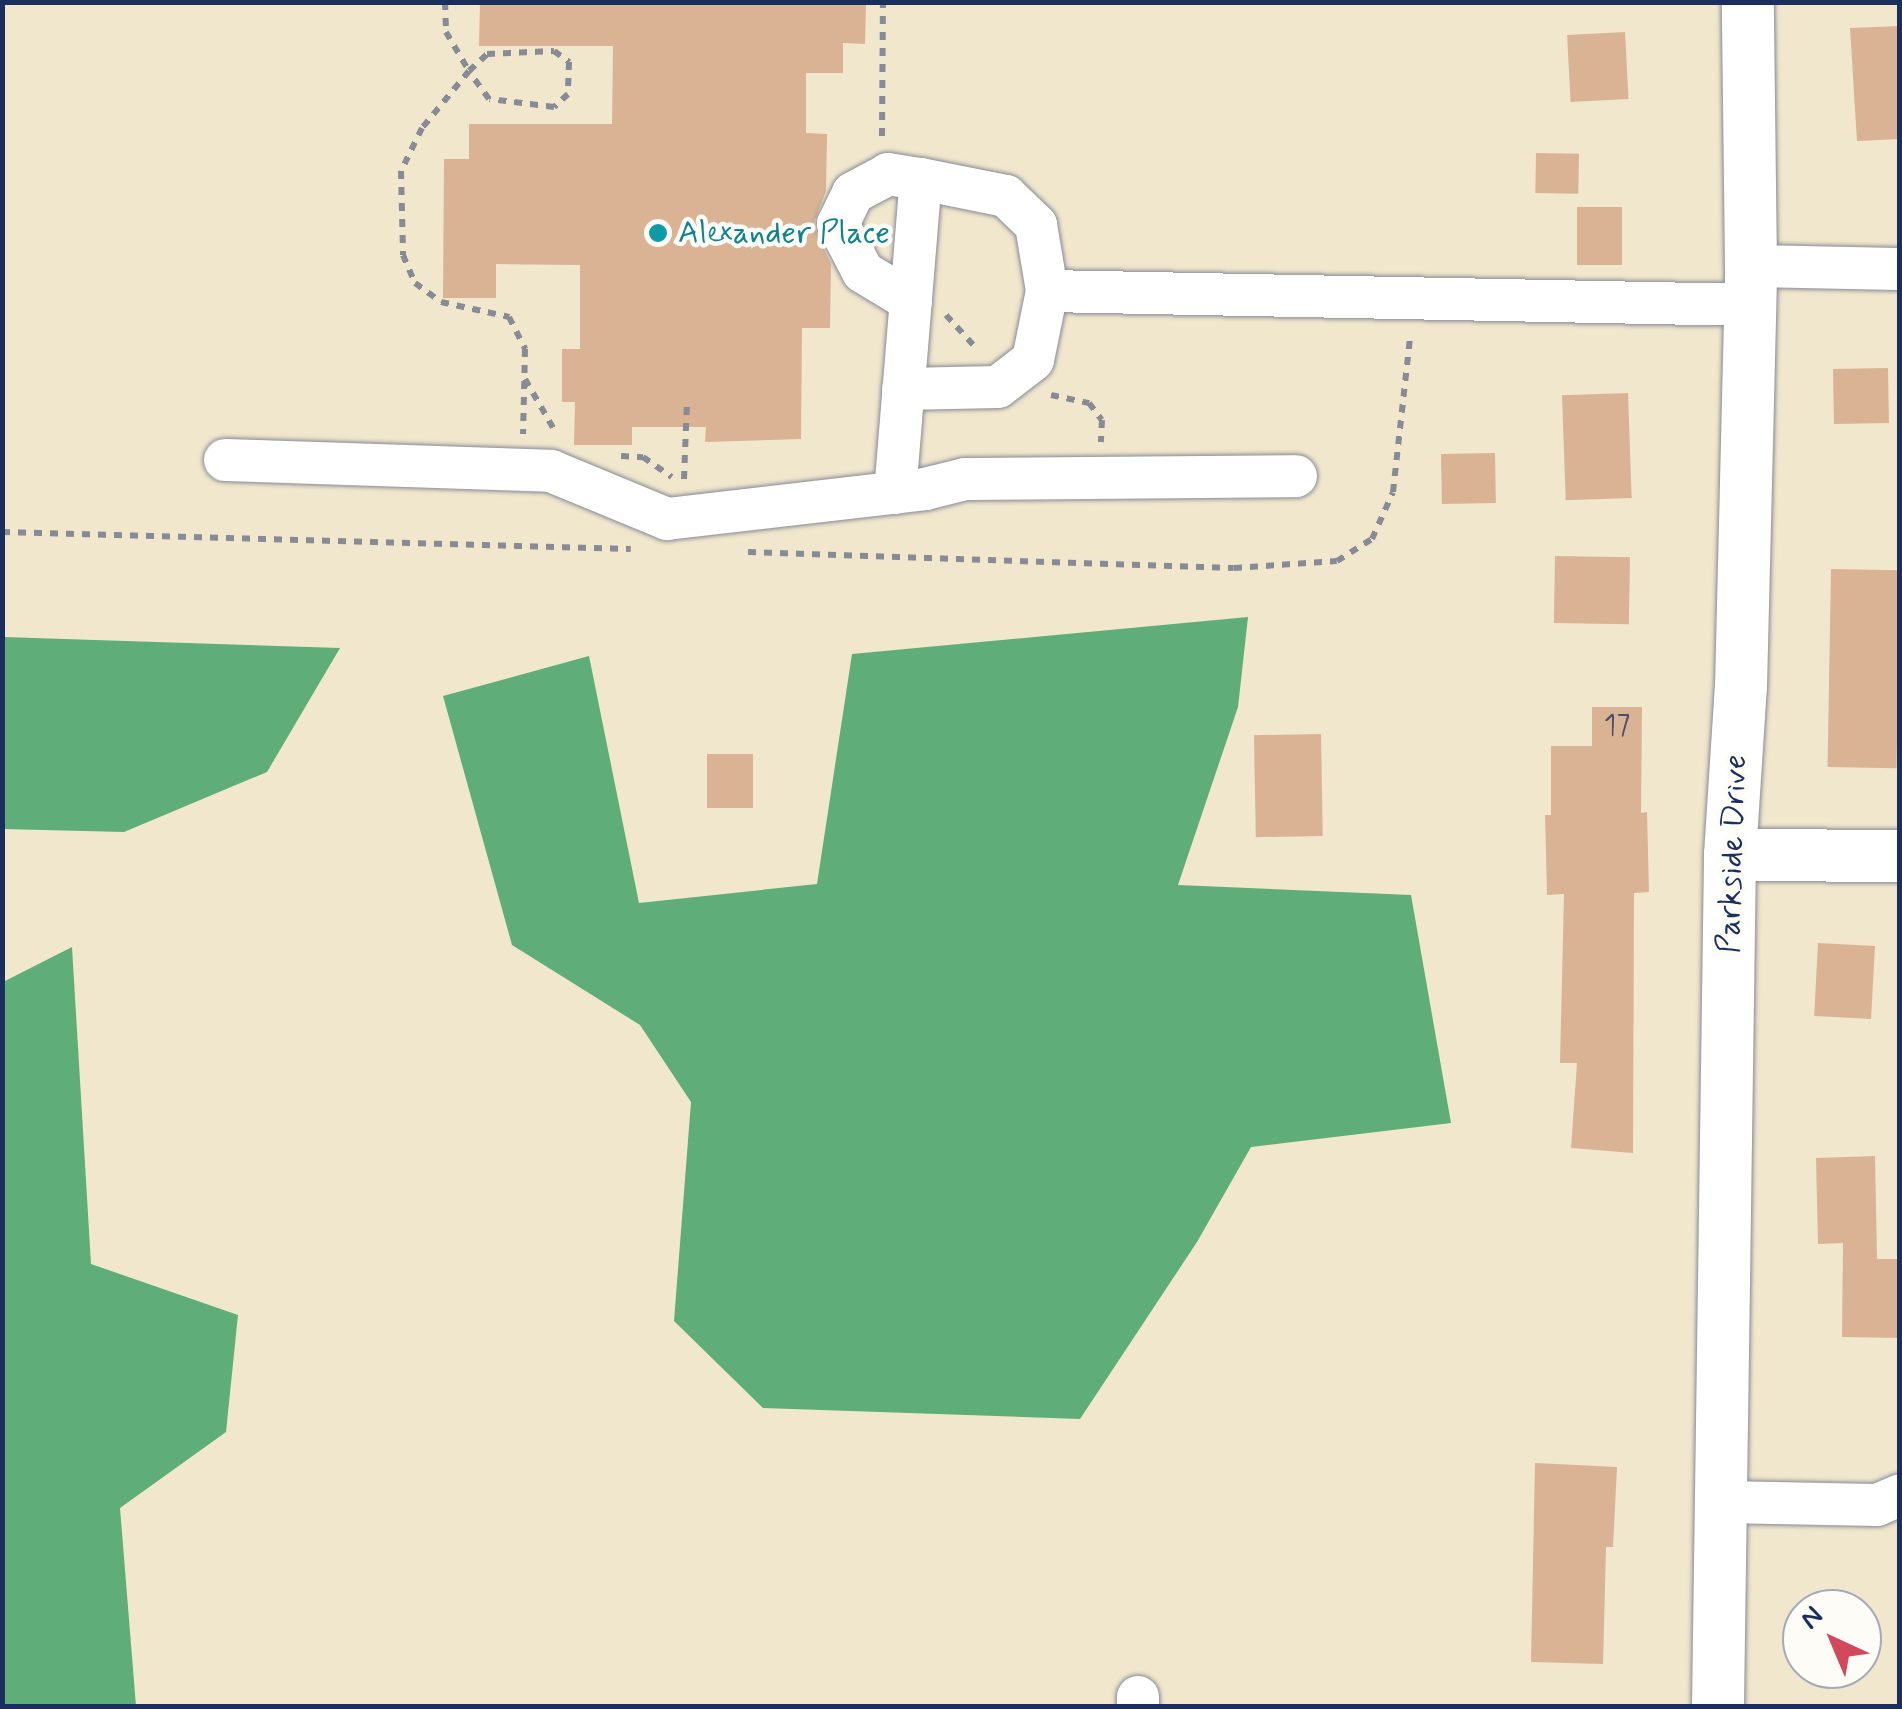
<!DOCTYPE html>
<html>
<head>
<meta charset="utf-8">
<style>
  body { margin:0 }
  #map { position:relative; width:1902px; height:1709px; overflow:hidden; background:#f1e7cd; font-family:Mynerve,sans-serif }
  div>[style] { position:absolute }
  .forest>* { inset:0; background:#5fad78 }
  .building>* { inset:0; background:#d9b394; transform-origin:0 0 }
  .path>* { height:6px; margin-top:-3px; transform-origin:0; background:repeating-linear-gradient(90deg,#868b96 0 8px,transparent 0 16px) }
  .roads { filter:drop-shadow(0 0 2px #868b96) drop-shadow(0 0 2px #868b96) }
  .minor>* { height:42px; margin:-21px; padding:0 21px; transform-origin:21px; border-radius:21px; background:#fff }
  .major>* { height:52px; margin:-26px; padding:0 26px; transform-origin:26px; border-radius:26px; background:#fff }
  .dots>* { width:28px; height:28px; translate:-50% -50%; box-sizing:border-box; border:5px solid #fdfcf7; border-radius:50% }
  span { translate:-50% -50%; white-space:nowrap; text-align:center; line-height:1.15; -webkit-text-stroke:9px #fdfcf7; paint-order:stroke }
  .number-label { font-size:28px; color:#4a506c }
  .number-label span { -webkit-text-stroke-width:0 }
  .culture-label { font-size:32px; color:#0d838f }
  .left { translate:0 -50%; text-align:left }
  .street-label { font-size:32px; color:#1b2f5e }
  .frame { position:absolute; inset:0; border:5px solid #1b2f5e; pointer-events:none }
  .north { position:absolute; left:1782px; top:1589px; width:100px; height:100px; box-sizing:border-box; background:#fdfcf7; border:2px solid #a3aaba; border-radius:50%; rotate:316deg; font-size:28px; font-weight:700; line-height:40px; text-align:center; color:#1b2f5e }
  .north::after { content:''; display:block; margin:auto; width:35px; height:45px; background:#d1495b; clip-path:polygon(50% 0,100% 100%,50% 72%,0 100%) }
</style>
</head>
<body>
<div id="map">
  <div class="forest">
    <i style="clip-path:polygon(1248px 617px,1238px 707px,1178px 885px,1411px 895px,1451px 1123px,1251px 1147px,1197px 1242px,1080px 1419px,763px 1408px,674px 1321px,691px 1102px,640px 1025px,512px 945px,443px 696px,589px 656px,639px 903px,817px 884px,852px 654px)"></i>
    <i style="clip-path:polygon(3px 637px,340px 648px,267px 772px,124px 832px,3px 829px)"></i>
    <i style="clip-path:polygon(72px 947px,91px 1264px,238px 1315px,226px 1432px,120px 1508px,136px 1706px,3px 1706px,3px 982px)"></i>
  </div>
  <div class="building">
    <i style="clip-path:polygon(480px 2px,866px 2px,865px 44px,843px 43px,843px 73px,806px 73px,806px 133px,827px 134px,826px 191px,813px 225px,831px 264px,830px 328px,802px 328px,801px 439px,705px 442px,706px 427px,632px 427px,632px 445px,574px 445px,575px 402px,562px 402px,562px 349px,580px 349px,580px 265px,496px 264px,496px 298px,443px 298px,444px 159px,469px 159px,469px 124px,612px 124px,613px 46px,479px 46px)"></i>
    <i style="clip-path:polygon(1900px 26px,1900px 139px,1857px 141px,1850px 28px)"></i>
    <i style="left:1625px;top:32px;width:67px;height:58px;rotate:87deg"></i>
    <i style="left:1536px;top:153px;width:43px;height:40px;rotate:1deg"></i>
    <i style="left:1577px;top:207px;width:45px;height:58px"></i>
    <i style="left:1888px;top:368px;width:55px;height:55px;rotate:89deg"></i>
    <i style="left:1628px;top:393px;width:105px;height:66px;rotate:88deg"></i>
    <i style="left:1495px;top:453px;width:50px;height:54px;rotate:89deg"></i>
    <i style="left:1555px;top:556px;width:75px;height:67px;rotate:1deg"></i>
    <i style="left:1831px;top:569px;width:69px;height:198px;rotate:1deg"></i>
    <i style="clip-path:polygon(1592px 707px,1642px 707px,1641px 813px,1647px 812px,1649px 892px,1634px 893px,1633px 1153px,1571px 1148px,1577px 1063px,1560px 1063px,1564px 894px,1547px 895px,1545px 815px,1551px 815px,1551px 746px,1592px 746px)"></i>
    <i style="left:1321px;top:734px;width:102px;height:67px;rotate:89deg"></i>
    <i style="left:707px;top:754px;width:46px;height:54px"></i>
    <i style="left:1818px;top:943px;width:57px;height:73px;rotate:3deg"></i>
    <i style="clip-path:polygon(1875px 1156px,1877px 1259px,1900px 1259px,1900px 1338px,1842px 1337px,1843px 1243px,1818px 1244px,1816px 1158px)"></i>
    <i style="clip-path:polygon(1535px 1463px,1617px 1467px,1613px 1547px,1606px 1547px,1603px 1664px,1531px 1662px)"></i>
  </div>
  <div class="path">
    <i style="left:445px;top:2px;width:30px;rotate:88deg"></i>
    <i style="left:446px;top:32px;width:45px;rotate:59.5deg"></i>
    <i style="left:469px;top:71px;width:74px;rotate:129.5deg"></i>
    <i style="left:422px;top:128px;width:48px;rotate:116deg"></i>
    <i style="left:401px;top:171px;width:84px;rotate:88.6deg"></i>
    <i style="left:403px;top:255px;width:30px;rotate:67deg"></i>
    <i style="left:415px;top:283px;width:32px;rotate:36deg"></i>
    <i style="left:441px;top:302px;width:70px;rotate:12.4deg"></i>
    <i style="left:509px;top:317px;width:36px;rotate:63deg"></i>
    <i style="left:525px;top:349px;width:85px;rotate:91.3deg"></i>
    <i style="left:554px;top:51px;width:19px;rotate:36deg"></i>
    <i style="left:569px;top:62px;width:32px;rotate:92deg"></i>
    <i style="left:568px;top:94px;width:19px;rotate:137deg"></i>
    <i style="left:554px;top:107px;width:65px;rotate:-173deg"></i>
    <i style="left:489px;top:99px;width:34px;rotate:-126deg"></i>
    <i style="left:469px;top:71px;width:25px;rotate:-43deg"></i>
    <i style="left:487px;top:54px;width:67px;rotate:-2.6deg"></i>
    <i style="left:882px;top:136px;width:134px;rotate:-89.6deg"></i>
    <i style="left:946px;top:315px;width:47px;rotate:47.6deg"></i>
    <i style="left:525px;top:379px;width:62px;rotate:60.1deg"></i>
    <i style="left:1051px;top:395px;width:39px;rotate:12deg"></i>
    <i style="left:1089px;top:403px;width:21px;rotate:53deg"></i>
    <i style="left:1102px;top:420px;width:22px;rotate:93deg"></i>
    <i style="left:621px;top:456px;width:22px;rotate:3deg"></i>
    <i style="left:643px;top:457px;width:35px;rotate:35deg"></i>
    <i style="left:684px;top:479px;width:78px;rotate:-87.8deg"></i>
    <i style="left:2px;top:532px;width:629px;rotate:1.55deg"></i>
    <i style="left:748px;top:552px;width:486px;rotate:1.9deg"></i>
    <i style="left:1234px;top:568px;width:103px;rotate:-3.9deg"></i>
    <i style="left:1337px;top:561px;width:41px;rotate:-32.2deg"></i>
    <i style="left:1372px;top:539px;width:51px;rotate:-65.9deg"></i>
    <i style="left:1393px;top:492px;width:155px;rotate:-83.7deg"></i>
  </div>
  <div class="roads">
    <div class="minor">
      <i style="left:1751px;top:266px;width:149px;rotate:1.2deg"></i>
      <i style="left:1047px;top:291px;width:703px;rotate:1.14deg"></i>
      <i style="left:911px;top:301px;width:56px;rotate:-148.9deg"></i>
      <i style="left:863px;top:272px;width:54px;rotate:-117.5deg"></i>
      <i style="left:838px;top:224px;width:34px;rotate:-64deg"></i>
      <i style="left:853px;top:193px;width:40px;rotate:-28deg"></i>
      <i style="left:888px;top:174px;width:33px;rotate:9deg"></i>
      <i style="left:225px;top:460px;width:326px;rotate:1.9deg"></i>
      <i style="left:551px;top:471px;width:126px;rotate:22.5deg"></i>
      <i style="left:667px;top:519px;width:260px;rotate:-6.6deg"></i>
      <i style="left:925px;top:489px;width:41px;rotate:-14deg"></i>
      <i style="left:965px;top:479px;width:331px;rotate:-0.5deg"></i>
      <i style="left:895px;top:493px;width:315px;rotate:-85.3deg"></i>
      <i style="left:921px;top:179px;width:87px;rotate:11.3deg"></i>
      <i style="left:1006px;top:196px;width:42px;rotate:44deg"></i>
      <i style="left:1036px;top:225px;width:67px;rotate:80.5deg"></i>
      <i style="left:1047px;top:291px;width:70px;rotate:101.5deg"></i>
      <i style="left:1033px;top:360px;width:44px;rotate:142.4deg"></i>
      <i style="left:998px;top:387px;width:95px;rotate:178.8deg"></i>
      <i style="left:1722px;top:1502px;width:155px;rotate:1.1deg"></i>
      <i style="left:1877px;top:1505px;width:25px;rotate:-23deg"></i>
      <i style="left:1138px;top:1697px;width:9px;rotate:90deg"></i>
    </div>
    <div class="major">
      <i style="left:1730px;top:855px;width:170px;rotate:0.3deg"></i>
      <i style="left:1718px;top:1706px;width:851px;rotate:-89.19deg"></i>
      <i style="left:1730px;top:855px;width:168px;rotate:-86.3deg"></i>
      <i style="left:1741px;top:687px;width:421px;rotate:-88.6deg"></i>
      <i style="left:1751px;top:266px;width:264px;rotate:-90.7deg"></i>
    </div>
  </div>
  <div class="dots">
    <i style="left:658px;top:233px;background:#0f9aa8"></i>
  </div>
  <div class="number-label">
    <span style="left:1617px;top:727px">17</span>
  </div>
  <div class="culture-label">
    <span class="left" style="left:678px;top:233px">Alexander Place</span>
  </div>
  <div class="street-label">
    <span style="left:1733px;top:854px;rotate:-88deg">Parkside Drive</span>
  </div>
  <div class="frame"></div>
  <div class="north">N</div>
</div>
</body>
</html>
